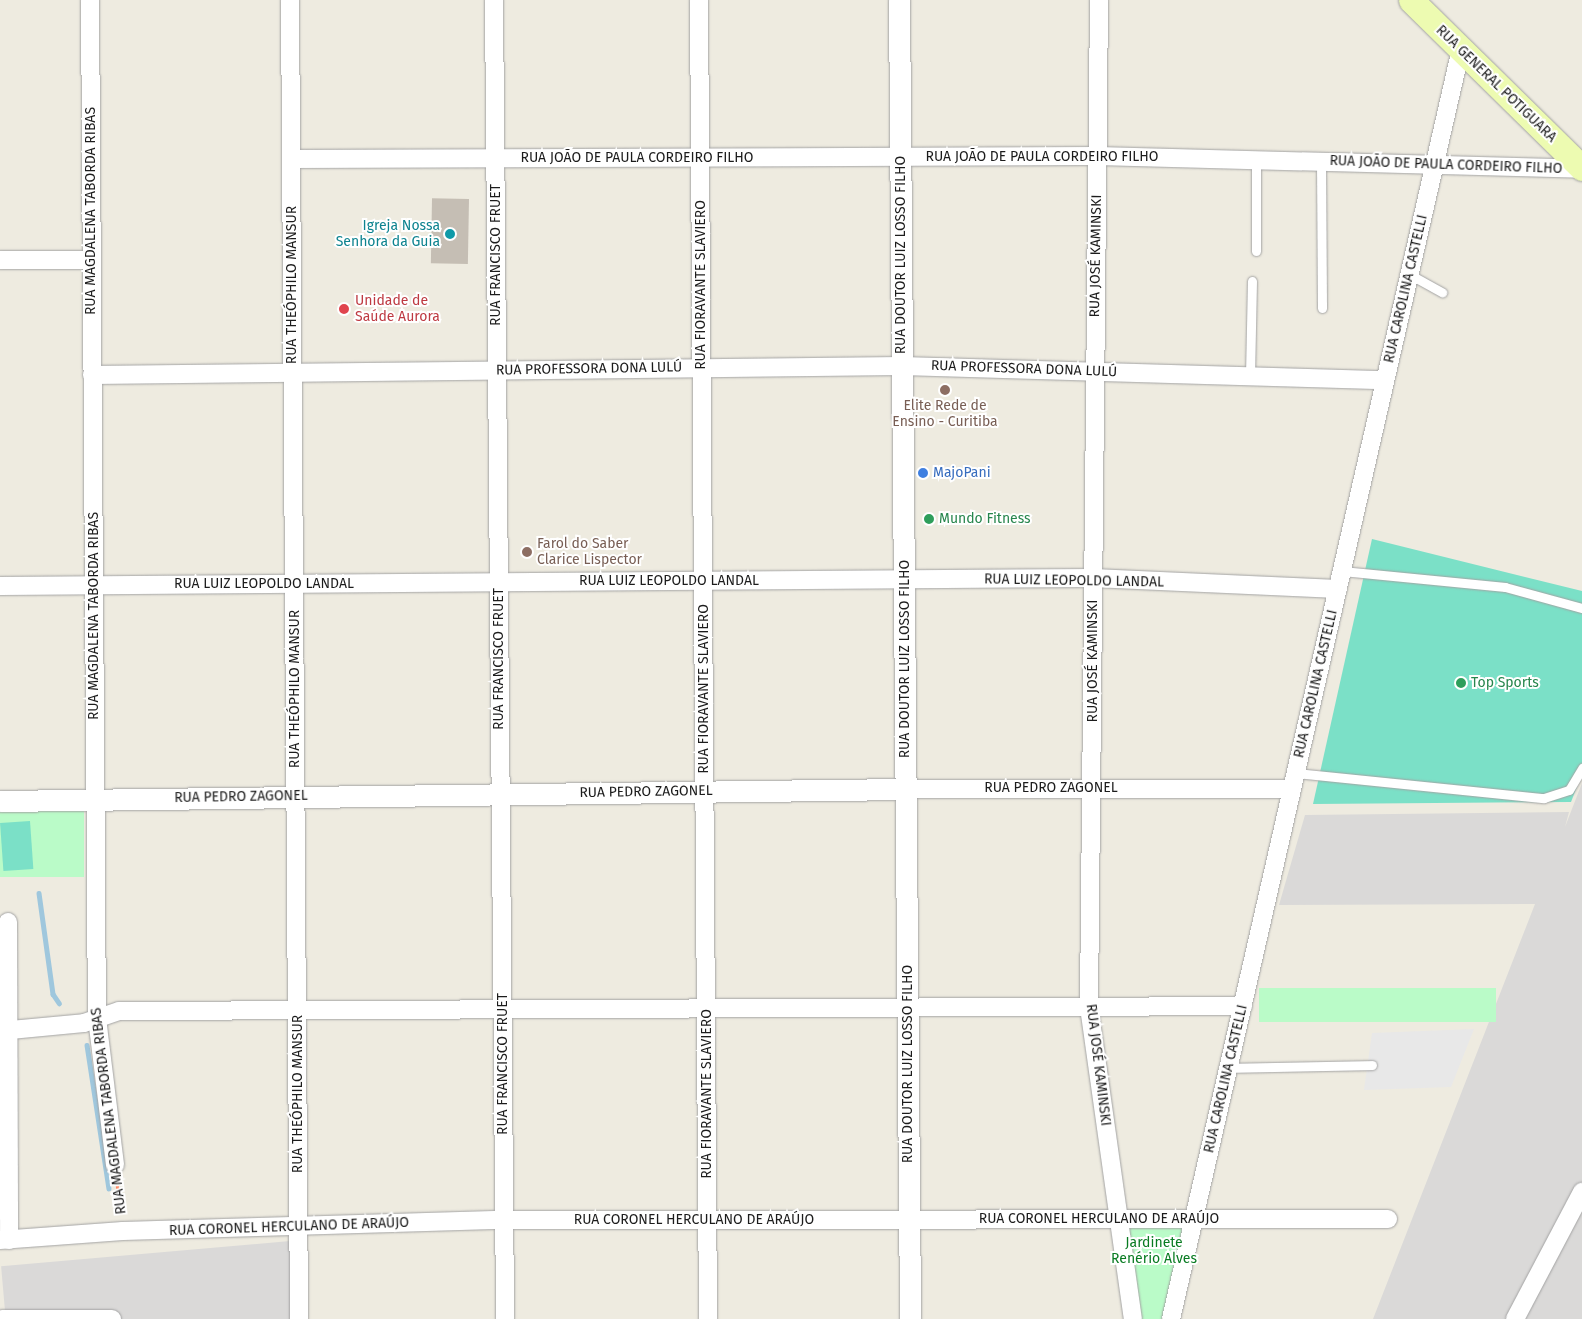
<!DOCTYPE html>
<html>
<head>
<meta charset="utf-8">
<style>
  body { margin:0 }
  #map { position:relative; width:1582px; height:1319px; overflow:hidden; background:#eeebe0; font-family:"Fira Sans",sans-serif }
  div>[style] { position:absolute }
  .residential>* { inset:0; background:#dad9d8; transform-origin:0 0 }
  .park>* { inset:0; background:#bafbc8; transform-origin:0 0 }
  .pitch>* { inset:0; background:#7be0c7; transform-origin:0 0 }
  .parking>* { inset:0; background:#e8e8e8 }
  .stream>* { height:4.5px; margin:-2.25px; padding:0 2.25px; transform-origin:2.25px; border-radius:2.25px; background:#9fc7dd }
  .building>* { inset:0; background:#c5beb4; transform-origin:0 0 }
  .path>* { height:2.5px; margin-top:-1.25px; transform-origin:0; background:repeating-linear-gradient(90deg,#fe8661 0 2.5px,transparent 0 5px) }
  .roads { filter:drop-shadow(0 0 1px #a3a3a3) drop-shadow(0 0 1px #a3a3a3) }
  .service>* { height:9px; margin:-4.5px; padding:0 4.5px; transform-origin:4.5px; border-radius:4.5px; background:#fff }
  .minor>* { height:18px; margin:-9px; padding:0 9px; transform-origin:9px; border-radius:9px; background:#fff }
  .tertiary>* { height:21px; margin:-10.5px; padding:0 10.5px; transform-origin:10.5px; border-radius:10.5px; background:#fff }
  .secondary>* { height:25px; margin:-12.5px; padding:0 12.5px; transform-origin:12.5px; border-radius:12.5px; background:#edfbb1 }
  .dots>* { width:14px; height:14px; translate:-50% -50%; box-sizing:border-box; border:2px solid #fff; border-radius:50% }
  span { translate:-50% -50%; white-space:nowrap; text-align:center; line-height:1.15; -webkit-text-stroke:4px #fff; paint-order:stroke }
  .street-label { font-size:14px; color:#1c1c1c }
  .culture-label { font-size:14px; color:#0d838f }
  .right { translate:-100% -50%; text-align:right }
  .health-label { font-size:14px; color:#be3a42 }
  .left { translate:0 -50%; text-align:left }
  .education-label { font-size:14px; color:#785e54 }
  .shop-label { font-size:14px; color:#366cbe }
  .leisure-label { font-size:14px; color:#27864d }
  .park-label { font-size:14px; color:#087b21 }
</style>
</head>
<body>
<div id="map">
  <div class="residential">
    <i style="clip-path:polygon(1582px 783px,1582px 1319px,1373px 1319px,1535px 904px,1279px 905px,1305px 815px,1569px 812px,1565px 827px)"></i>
    <i style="left:290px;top:1241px;width:78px;height:290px;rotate:85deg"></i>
  </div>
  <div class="park">
    <i style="left:84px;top:806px;width:71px;height:84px;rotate:90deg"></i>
    <i style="left:1259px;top:988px;width:237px;height:34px"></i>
    <i style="clip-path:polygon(1128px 1227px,1183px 1227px,1162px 1319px,1141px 1319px)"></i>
  </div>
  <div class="pitch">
    <i style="clip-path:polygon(1372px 539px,1582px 591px,1582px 774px,1571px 802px,1313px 804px)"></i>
    <i style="left:30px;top:821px;width:48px;height:30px;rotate:86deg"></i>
  </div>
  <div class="parking">
    <i style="clip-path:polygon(1474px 1029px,1451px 1087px,1364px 1090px,1372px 1033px)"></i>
  </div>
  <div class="stream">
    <i style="left:39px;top:893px;width:102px;rotate:82.1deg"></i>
    <i style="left:53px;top:994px;width:11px;rotate:56deg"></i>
    <i style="left:87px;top:1045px;width:145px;rotate:81.3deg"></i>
  </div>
  <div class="building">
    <i style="left:469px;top:199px;width:65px;height:37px;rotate:91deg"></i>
  </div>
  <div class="path">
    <i style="left:117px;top:1181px;width:34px;rotate:83deg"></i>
  </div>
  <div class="roads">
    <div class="service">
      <i style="left:1256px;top:160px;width:91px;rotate:90deg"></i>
      <i style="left:1321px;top:162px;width:146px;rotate:89.6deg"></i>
      <i style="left:1409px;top:274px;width:38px;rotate:29deg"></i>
      <i style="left:1250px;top:376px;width:95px;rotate:-88.8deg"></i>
      <i style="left:1342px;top:571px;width:164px;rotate:5.6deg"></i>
      <i style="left:1505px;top:587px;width:80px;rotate:15.3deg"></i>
      <i style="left:1296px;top:773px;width:249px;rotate:5.8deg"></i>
      <i style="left:1544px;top:798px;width:26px;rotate:-18deg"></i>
      <i style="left:1569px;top:790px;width:26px;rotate:-59deg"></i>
      <i style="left:1228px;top:1068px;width:144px;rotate:-1.2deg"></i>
    </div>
    <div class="minor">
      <i style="left:90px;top:0;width:1018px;rotate:89.61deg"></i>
      <i style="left:97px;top:1018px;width:148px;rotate:83deg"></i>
      <i style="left:290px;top:0;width:1319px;rotate:89.61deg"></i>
      <i style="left:494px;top:0;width:1319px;rotate:89.52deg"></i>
      <i style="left:699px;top:0;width:1319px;rotate:89.61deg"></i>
      <i style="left:1099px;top:0;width:1007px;rotate:90.57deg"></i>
      <i style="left:1089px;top:1007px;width:315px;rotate:82deg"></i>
      <i style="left:291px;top:159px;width:806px;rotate:-0.21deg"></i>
      <i style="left:1097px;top:156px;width:485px;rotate:1.5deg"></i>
      <i style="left:0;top:260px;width:92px"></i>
      <i style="left:92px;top:375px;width:810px;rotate:-0.64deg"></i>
      <i style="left:902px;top:366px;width:483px;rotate:1.7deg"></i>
      <i style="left:0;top:586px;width:1093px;rotate:-0.42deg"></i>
      <i style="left:1093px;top:578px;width:245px;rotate:2.6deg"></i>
      <i style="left:906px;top:789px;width:386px"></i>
      <i style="left:8px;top:922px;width:318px;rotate:89.8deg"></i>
      <i style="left:0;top:1031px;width:84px;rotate:-5.4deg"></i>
      <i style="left:84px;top:1023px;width:37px;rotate:-19deg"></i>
      <i style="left:119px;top:1011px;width:1124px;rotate:-0.25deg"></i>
      <i style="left:0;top:1240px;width:123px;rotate:-4.2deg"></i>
      <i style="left:123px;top:1231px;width:381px;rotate:-1.7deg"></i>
      <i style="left:504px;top:1220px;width:884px;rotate:-0.06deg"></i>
      <i style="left:2px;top:1319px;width:110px"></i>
      <i style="left:1171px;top:1319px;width:1303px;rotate:-77.14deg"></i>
      <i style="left:1515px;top:1319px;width:144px;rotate:-62.2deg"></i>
    </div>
    <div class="tertiary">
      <i style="left:899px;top:0;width:1319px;rotate:89.52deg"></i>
      <i style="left:0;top:801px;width:906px;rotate:-0.76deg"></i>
    </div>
    <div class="secondary">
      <i style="left:1411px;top:0;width:240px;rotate:44.5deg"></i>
    </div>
  </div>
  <div class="dots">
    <i style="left:450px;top:234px;background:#0f9aa8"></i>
    <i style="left:344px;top:309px;background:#e0444e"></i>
    <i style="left:945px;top:390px;background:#8d6e63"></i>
    <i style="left:923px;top:473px;background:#3f7fe0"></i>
    <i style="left:929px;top:519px;background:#2e9e5b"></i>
    <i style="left:527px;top:552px;background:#8d6e63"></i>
    <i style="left:1461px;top:683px;background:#2e9e5b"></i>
  </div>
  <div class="street-label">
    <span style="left:1496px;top:84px;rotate:44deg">RUA GENERAL POTIGUARA</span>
    <span style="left:1042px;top:157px">RUA JOÃO DE PAULA CORDEIRO FILHO</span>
    <span style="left:637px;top:158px">RUA JOÃO DE PAULA CORDEIRO FILHO</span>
    <span style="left:1446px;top:165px;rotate:2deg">RUA JOÃO DE PAULA CORDEIRO FILHO</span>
    <span style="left:91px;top:211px;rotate:-90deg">RUA MAGDALENA TABORDA RIBAS</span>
    <span style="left:496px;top:255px;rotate:-90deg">RUA FRANCISCO FRUET</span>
    <span style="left:901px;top:255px;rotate:-90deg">RUA DOUTOR LUIZ LOSSO FILHO</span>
    <span style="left:1096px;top:256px;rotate:-89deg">RUA JOSÉ KAMINSKI</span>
    <span style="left:292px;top:285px;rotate:-90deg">RUA THEÓPHILO MANSUR</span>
    <span style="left:701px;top:285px;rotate:-90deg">RUA FIORAVANTE SLAVIERO</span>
    <span style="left:1406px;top:289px;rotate:-77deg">RUA CAROLINA CASTELLI</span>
    <span style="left:589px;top:369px;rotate:-1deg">RUA PROFESSORA DONA LULÚ</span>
    <span style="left:1024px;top:369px;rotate:2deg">RUA PROFESSORA DONA LULÚ</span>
    <span style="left:669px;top:581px">RUA LUIZ LEOPOLDO LANDAL</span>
    <span style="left:1074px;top:581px;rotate:1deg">RUA LUIZ LEOPOLDO LANDAL</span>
    <span style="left:264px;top:584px">RUA LUIZ LEOPOLDO LANDAL</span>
    <span style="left:94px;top:616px;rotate:-90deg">RUA MAGDALENA TABORDA RIBAS</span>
    <span style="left:499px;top:659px;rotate:-90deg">RUA FRANCISCO FRUET</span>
    <span style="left:905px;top:659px;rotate:-90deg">RUA DOUTOR LUIZ LOSSO FILHO</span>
    <span style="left:1093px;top:661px;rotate:-90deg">RUA JOSÉ KAMINSKI</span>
    <span style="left:1316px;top:684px;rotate:-77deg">RUA CAROLINA CASTELLI</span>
    <span style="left:295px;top:689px;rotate:-90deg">RUA THEÓPHILO MANSUR</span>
    <span style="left:704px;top:689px;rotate:-90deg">RUA FIORAVANTE SLAVIERO</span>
    <span style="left:1051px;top:788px">RUA PEDRO ZAGONEL</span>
    <span style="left:646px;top:792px;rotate:-1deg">RUA PEDRO ZAGONEL</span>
    <span style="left:241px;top:797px;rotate:-1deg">RUA PEDRO ZAGONEL</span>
    <span style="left:503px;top:1064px;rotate:-90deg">RUA FRANCISCO FRUET</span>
    <span style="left:908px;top:1064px;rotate:-90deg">RUA DOUTOR LUIZ LOSSO FILHO</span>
    <span style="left:1098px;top:1065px;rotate:83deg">RUA JOSÉ KAMINSKI</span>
    <span style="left:1226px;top:1079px;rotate:-77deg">RUA CAROLINA CASTELLI</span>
    <span style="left:298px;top:1094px;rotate:-90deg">RUA THEÓPHILO MANSUR</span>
    <span style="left:707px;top:1094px;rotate:-90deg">RUA FIORAVANTE SLAVIERO</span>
    <span style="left:109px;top:1111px;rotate:-97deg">RUA MAGDALENA TABORDA RIBAS</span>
    <span style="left:1099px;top:1219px">RUA CORONEL HERCULANO DE ARAÚJO</span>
    <span style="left:694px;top:1220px">RUA CORONEL HERCULANO DE ARAÚJO</span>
    <span style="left:289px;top:1227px;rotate:-2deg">RUA CORONEL HERCULANO DE ARAÚJO</span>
  </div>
  <div class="culture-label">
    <span class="right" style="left:440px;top:234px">Igreja Nossa<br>Senhora da Guia</span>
  </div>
  <div class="health-label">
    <span class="left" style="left:355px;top:309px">Unidade de<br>Saúde Aurora</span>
  </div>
  <div class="education-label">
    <span style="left:945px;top:414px">Elite Rede de<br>Ensino - Curitiba</span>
    <span class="left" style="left:537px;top:552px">Farol do Saber<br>Clarice Lispector</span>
  </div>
  <div class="shop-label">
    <span class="left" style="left:933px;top:473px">MajoPani</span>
  </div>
  <div class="leisure-label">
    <span class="left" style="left:939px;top:519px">Mundo Fitness</span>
    <span class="left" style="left:1471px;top:683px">Top Sports</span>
  </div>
  <div class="park-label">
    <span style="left:1154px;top:1251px">Jardinete<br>Renério Alves</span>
  </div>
</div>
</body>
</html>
